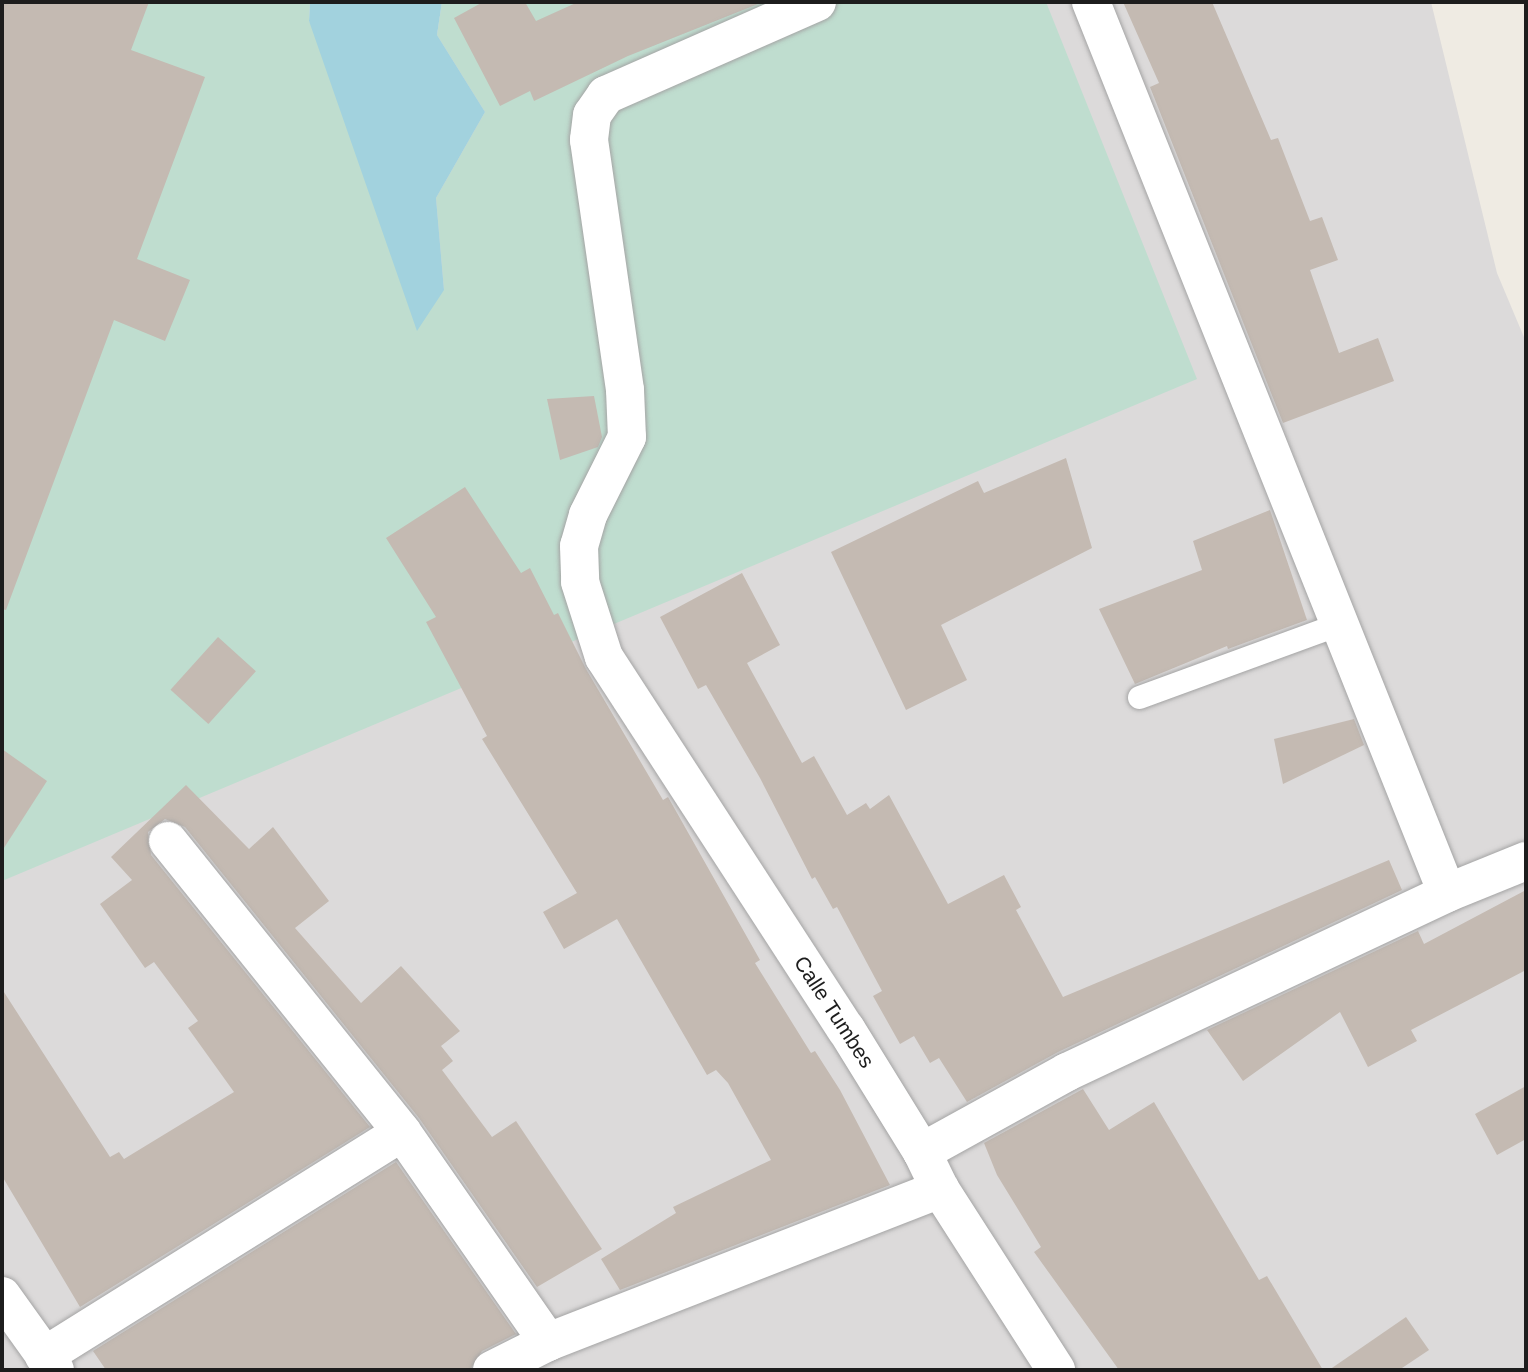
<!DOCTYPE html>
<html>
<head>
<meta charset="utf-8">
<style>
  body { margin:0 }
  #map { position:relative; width:1528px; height:1372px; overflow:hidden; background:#efebe3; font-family:Arial,sans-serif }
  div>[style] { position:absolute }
  .residential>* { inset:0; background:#dcdada }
  .wetland>* { inset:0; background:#bfddcf }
  .water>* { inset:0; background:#a2d2de }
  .building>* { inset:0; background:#c4bab2; transform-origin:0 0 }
  .roads { filter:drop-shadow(0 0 2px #a4a4a4) drop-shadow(0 0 2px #a4a4a4) }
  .lane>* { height:23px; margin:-11.5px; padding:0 11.5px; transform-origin:11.5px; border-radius:11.5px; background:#fff }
  .street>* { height:38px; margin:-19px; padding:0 19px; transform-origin:19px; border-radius:19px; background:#fff }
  span { translate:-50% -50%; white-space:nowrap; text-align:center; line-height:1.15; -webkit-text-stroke:5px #fff; paint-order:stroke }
  .street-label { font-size:21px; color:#1d1d1d }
  .frame { position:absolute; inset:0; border:4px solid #1d1d1d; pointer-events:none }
</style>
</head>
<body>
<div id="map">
  <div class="residential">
    <i style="clip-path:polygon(2px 2px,310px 2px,309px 21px,436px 198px,437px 35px,442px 2px,1431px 2px,1497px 273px,1526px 342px,1526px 1370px,2px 1370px)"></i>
  </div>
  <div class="wetland">
    <i style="clip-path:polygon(2px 2px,310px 2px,309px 21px,444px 290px,436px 198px,485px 112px,437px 35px,442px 2px,1046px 2px,1197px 379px,2px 881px)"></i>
  </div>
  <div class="water">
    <i style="clip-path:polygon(310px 2px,442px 2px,437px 35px,485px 112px,436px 198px,444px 290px,417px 331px,309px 21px)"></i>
  </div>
  <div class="building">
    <i style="clip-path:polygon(2px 2px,149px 2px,131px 50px,205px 77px,137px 259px,190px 280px,165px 341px,114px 320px,6px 610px,2px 609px)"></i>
    <i style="clip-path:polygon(483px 2px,525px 2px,536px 21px,578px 2px,763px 2px,628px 56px,534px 101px,530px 91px,500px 106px,454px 18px)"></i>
    <i style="clip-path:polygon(1123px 2px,1212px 2px,1271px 140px,1278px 138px,1310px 221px,1322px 217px,1338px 260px,1310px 270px,1339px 353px,1378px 338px,1394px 381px,1283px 423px,1150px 87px,1159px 83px)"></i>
    <i style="clip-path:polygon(594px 396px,602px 437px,598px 447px,560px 460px,547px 399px)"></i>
    <i style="clip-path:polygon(1066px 458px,1092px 548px,941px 625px,967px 680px,906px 710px,831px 552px,978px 481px,984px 493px)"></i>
    <i style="clip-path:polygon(465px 487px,521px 573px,530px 568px,554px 615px,558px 613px,586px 669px,663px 800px,668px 797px,760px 960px,755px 963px,811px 1053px,815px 1051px,840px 1090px,890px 1185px,620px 1290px,601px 1259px,676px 1213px,673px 1207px,771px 1160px,728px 1083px,716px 1070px,707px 1075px,617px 919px,564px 949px,543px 912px,577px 893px,482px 739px,487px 736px,426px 622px,436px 617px,386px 538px)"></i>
    <i style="clip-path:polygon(1270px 510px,1307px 620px,1228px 649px,1227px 646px,1135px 684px,1099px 609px,1202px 570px,1193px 541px)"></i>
    <i style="clip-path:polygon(742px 573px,780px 645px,747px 663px,802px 763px,814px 756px,847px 815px,866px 803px,870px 809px,889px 795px,948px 904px,1004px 875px,1021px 907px,1016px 910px,1063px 997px,1389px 860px,1402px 890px,1058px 1052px,967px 1102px,939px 1058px,930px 1063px,914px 1036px,900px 1044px,873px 996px,882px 991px,837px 907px,833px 909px,815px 877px,812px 879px,760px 778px,706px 685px,698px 689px,660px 617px)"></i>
    <i style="left:218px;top:637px;width:51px;height:71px;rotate:42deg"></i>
    <i style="clip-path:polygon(1354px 719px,1364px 745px,1283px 784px,1274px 739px)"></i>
    <i style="clip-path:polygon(2px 749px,47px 781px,2px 851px)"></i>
    <i style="clip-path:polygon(186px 785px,249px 849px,273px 827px,329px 901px,295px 928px,361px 1003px,401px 966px,460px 1031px,441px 1046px,453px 1061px,442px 1070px,492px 1137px,516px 1121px,602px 1249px,537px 1287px,419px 1118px,185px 827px,165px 819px,148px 832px,151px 855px,370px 1127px,80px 1307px,2px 1176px,2px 989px,110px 1157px,119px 1152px,124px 1159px,234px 1092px,188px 1028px,198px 1021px,154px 962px,145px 968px,100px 904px,132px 880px,111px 857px)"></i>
    <i style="clip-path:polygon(1526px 890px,1526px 970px,1411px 1030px,1417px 1041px,1368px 1067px,1340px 1012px,1243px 1081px,1207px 1030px,1418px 931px,1424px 944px)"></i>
    <i style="clip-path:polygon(1526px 1086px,1526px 1139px,1497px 1155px,1475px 1114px)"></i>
    <i style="clip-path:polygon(1083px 1089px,1109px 1130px,1154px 1102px,1259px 1280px,1267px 1276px,1323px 1370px,1119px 1370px,1034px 1252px,1041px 1247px,997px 1175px,984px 1143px)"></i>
    <i style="clip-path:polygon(396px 1162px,516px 1334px,482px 1351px,470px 1370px,106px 1370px,93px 1351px)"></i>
    <i style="clip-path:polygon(1406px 1317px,1429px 1350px,1399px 1370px,1329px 1370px)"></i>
  </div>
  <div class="roads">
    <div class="lane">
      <i style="left:1139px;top:697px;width:215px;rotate:-20.1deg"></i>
    </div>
    <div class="street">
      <i style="left:817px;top:2px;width:231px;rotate:156.2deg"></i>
      <i style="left:606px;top:95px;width:24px;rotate:125deg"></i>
      <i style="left:592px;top:115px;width:25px;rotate:97deg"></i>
      <i style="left:589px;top:140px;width:253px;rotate:81.8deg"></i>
      <i style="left:625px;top:390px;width:47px;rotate:87.6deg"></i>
      <i style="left:627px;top:437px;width:87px;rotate:116.6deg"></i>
      <i style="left:588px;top:515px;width:32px;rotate:106deg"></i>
      <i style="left:579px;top:546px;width:36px;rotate:88deg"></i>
      <i style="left:580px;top:582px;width:79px;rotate:72.3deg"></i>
      <i style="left:604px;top:657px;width:444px;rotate:57deg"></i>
      <i style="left:846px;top:1029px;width:145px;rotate:58.3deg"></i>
      <i style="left:922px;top:1152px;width:41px;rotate:64.1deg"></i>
      <i style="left:940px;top:1189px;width:215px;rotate:57.3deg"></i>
      <i style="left:1091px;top:2px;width:959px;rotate:68.22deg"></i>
      <i style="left:168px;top:841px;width:373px;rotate:51.2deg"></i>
      <i style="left:402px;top:1132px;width:256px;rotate:55.2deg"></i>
      <i style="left:922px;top:1152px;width:166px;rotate:-28.9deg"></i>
      <i style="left:1067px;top:1072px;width:420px;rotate:-25.2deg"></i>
      <i style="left:1447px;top:893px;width:85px;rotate:-22.1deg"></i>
      <i style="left:2px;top:1296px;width:91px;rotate:54.4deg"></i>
      <i style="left:44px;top:1356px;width:422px;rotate:-32deg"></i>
      <i style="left:492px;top:1370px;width:63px;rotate:-26.6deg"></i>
      <i style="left:548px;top:1342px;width:421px;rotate:-21.3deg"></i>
    </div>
  </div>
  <div class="street-label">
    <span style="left:834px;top:1012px;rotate:57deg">Calle Tumbes</span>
  </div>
  <div class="frame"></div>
</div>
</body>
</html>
